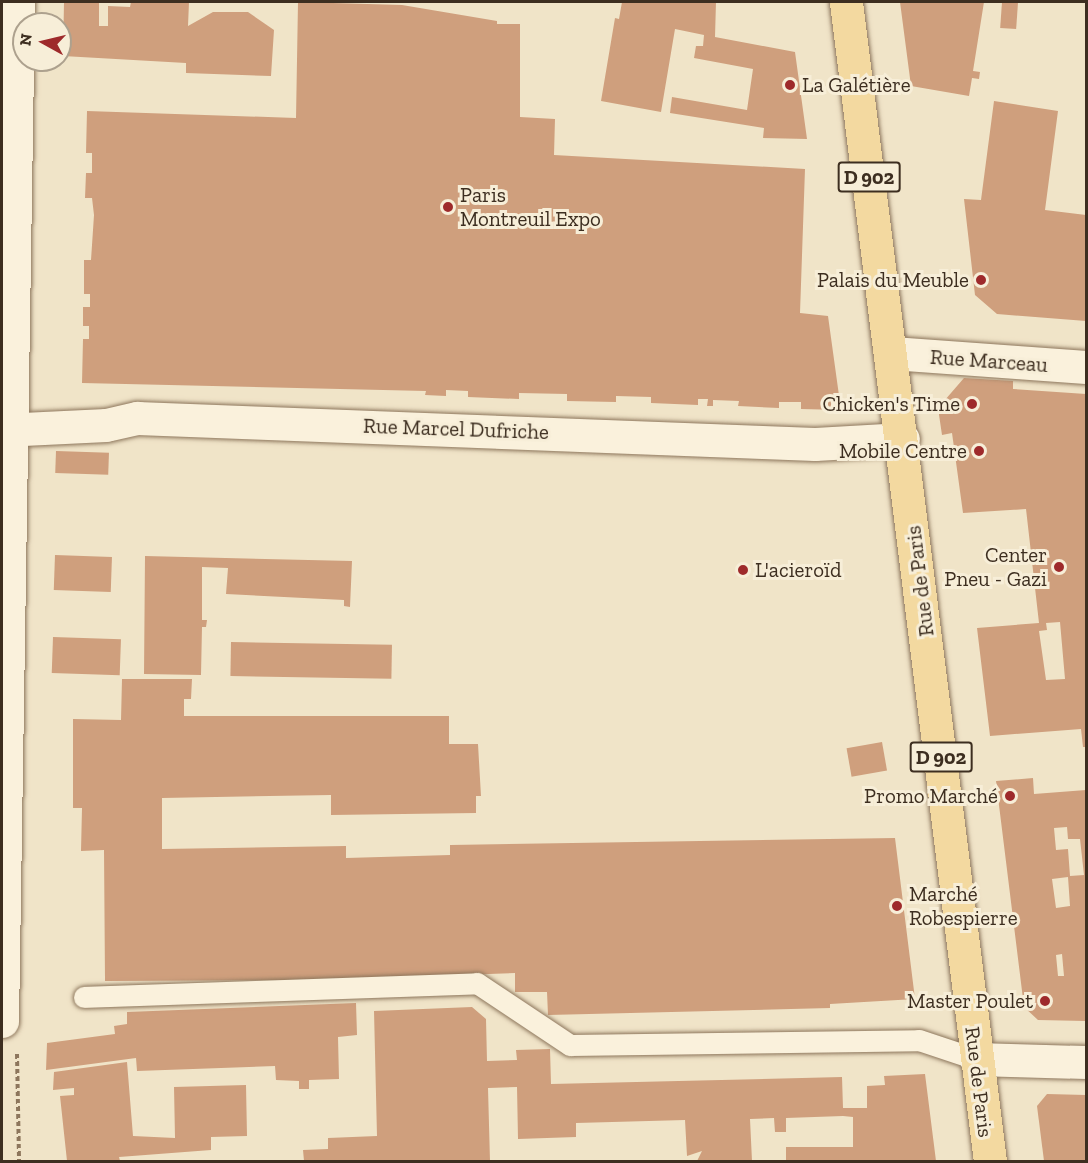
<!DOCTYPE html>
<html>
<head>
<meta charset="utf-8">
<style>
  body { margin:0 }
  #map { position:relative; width:1088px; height:1163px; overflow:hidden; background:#f0e4c8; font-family:"Zilla Slab",serif }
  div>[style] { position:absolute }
  .building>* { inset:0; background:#cf9f7d; transform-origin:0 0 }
  .path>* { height:4px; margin-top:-2px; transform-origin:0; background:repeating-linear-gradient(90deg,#8d765c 0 4.5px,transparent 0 7.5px) }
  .roads { filter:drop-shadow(0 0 2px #8d765c) drop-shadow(0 0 2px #8d765c) }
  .lane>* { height:21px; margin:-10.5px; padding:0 10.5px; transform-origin:10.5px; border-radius:10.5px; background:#faf1dc }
  .street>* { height:33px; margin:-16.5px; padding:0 16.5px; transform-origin:16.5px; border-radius:16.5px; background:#faf1dc }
  .primary>* { height:33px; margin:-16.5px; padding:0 16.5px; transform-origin:16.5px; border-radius:16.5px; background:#f3d9a0 }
  .dots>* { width:16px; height:16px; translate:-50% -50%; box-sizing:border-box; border:3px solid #f7eed8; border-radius:50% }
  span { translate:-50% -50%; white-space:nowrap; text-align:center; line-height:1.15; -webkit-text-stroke:6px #f7eed8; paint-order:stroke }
  .shield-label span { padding:2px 4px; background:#f7eed8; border:2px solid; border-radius:4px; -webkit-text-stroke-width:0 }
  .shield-label { font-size:20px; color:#3d2e20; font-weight:700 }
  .poi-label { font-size:21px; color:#3d2e20 }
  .left { translate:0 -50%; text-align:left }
  .right { translate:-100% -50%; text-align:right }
  .street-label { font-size:21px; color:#3d2e20 }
  .frame { position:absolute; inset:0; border:3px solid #3d2e20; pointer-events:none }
  .north { position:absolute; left:12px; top:12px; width:60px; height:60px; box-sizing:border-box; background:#f7eed8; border:2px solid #ada18e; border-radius:50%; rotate:278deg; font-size:16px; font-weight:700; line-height:24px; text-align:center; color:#3d2e20 }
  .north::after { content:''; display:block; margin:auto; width:21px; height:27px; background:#9e2a2b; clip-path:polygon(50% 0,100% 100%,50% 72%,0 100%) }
</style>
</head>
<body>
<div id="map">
  <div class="building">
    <i style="clip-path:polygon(64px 2px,99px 2px,99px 26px,108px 26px,108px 6px,130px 7px,131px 2px,189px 2px,188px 26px,213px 12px,248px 12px,274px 30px,271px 76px,186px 73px,186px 63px,63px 56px)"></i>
    <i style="clip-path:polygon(298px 2px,402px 5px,497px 21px,497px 24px,520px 24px,520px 117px,555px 119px,554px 155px,805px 169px,800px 313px,828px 316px,841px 410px,801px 409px,801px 402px,779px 402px,779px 408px,738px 406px,739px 401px,713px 400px,713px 406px,707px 406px,708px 399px,698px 399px,698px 405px,651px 403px,651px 397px,616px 396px,616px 402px,567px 401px,567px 394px,519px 393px,519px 399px,468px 397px,468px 391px,446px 390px,446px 396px,425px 395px,426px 391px,82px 383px,83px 339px,89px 339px,89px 326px,83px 326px,83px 307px,90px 307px,90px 294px,84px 294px,84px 260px,91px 260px,94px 215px,92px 198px,85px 198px,86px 173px,92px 173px,92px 153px,86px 153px,87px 111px,296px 118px)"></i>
    <i style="clip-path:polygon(622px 2px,716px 2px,715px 37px,795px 52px,807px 139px,763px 138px,764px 128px,670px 113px,672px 97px,747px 110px,753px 69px,694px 58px,696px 46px,703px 46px,704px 35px,675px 29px,661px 112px,601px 101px,615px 18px,619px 19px)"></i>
    <i style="clip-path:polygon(900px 2px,984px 2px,973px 71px,980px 72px,979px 79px,972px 78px,969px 96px,911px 86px)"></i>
    <i style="left:1002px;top:2px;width:16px;height:26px;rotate:4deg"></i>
    <i style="clip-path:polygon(994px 101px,1058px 111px,1045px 210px,1086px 215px,1086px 321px,997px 314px,975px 295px,964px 199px,981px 200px)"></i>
    <i style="clip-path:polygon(evenodd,964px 378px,1013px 381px,1013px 389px,1086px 394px,1086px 747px,1083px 747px,1081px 729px,990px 736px,977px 628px,1039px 623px,1026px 509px,963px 513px,952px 433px,942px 435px,938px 408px,964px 378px,1060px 622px,1065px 679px,1046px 680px,1039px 631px,1047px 630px,1046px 623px,1060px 622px)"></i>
    <i style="left:56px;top:451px;width:53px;height:22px;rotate:2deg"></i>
    <i style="left:55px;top:555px;width:57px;height:35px;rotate:2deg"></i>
    <i style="clip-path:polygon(145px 556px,352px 561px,350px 607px,344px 606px,344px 600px,226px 594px,228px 568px,202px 567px,202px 620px,207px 620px,206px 627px,202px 627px,201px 675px,144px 674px)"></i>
    <i style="left:53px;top:637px;width:68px;height:36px;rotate:2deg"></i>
    <i style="left:231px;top:642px;width:161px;height:34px;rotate:1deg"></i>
    <i style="clip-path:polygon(122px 679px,192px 679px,191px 699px,184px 699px,184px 716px,449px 716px,449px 744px,478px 744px,481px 796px,476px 796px,476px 813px,331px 815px,331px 795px,162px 798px,162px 849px,346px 846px,346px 858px,450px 855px,450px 845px,895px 838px,915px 999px,830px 1004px,830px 1008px,548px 1015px,547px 992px,515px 992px,515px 973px,315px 980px,105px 981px,104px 850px,81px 851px,82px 808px,73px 808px,73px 719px,121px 720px)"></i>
    <i style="left:882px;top:742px;width:29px;height:36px;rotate:80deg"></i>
    <i style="clip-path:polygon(evenodd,1033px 778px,1034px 794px,1086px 790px,1086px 1021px,1038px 1020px,1024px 1007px,996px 781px,1033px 778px,1067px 827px,1068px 839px,1080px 839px,1084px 875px,1070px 876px,1068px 849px,1056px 850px,1054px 828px,1067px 827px,1033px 778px,1068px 877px,1070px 906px,1056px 908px,1052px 879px,1068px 877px,1033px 778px,1062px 954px,1064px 976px,1058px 976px,1056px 955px,1062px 954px)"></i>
    <i style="clip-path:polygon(356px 1003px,357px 1035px,338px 1037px,339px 1079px,309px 1080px,309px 1089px,299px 1089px,299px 1081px,276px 1080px,275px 1066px,137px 1071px,136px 1058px,46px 1070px,47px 1043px,115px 1034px,114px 1026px,127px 1024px,127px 1012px)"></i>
    <i style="clip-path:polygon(472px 1007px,486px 1019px,487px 1061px,517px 1060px,516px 1050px,550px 1049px,551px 1084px,842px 1077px,843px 1108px,867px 1108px,867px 1086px,885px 1085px,884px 1076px,925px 1074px,936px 1161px,786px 1161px,786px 1147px,853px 1147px,853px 1117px,843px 1116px,786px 1118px,786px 1132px,775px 1132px,774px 1118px,750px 1119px,752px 1161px,697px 1161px,702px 1151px,687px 1156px,685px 1120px,576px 1123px,576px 1137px,518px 1139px,517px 1087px,488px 1088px,490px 1161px,304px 1161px,303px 1150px,328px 1149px,328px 1138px,377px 1136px,374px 1011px)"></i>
    <i style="clip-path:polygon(127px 1062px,133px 1136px,175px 1138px,174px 1087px,246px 1085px,247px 1136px,211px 1137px,211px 1150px,119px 1157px,120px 1161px,67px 1161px,60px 1096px,74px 1095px,74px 1088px,53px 1090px,54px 1072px)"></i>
    <i style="clip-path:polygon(1047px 1094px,1086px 1095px,1086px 1161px,1044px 1161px,1037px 1106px)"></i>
  </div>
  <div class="path">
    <i style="left:17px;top:1054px;width:108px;rotate:88.9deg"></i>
  </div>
  <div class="roads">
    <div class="lane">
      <i style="left:84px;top:997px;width:393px;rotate:-2deg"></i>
      <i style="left:477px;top:983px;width:112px;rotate:33.7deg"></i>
      <i style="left:570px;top:1045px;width:349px;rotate:-0.8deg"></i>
      <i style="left:919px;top:1040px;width:60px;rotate:18.4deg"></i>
    </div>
    <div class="street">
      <i style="left:891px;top:353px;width:196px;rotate:4.1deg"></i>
      <i style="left:2px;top:430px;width:104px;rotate:-2.8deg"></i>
      <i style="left:106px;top:425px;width:32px;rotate:-13deg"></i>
      <i style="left:137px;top:418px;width:678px;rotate:2.2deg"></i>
      <i style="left:815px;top:444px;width:88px;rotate:-3.3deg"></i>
      <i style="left:2px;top:1021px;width:1019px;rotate:-89.1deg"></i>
      <i style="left:976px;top:1059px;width:110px;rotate:1.6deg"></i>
    </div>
    <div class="primary">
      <i style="left:846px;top:2px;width:1169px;rotate:82.92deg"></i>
    </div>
  </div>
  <div class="dots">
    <i style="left:790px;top:85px;background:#9e2a2b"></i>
    <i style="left:448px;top:207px;background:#9e2a2b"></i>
    <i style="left:981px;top:280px;background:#9e2a2b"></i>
    <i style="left:972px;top:404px;background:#9e2a2b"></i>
    <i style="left:979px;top:451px;background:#9e2a2b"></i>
    <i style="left:1059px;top:567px;background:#9e2a2b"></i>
    <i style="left:743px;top:570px;background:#9e2a2b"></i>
    <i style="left:1010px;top:796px;background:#9e2a2b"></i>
    <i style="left:897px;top:906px;background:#9e2a2b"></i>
    <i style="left:1045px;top:1001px;background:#9e2a2b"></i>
  </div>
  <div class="shield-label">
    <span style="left:869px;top:177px">D 902</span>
    <span style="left:941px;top:757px">D 902</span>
  </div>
  <div class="poi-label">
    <span class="left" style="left:802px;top:85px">La Galétière</span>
    <span class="left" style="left:460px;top:207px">Paris<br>Montreuil Expo</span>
    <span class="right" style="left:969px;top:280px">Palais du Meuble</span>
    <span class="right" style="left:960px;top:404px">Chicken's Time</span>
    <span class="right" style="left:967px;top:451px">Mobile Centre</span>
    <span class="right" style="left:1047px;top:567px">Center<br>Pneu - Gazi</span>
    <span class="left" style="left:755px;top:570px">L'acieroïd</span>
    <span class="right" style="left:998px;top:796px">Promo Marché</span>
    <span class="left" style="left:909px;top:906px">Marché<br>Robespierre</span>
    <span class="right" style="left:1033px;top:1001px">Master Poulet</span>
  </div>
  <div class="street-label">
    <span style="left:989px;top:361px;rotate:4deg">Rue Marceau</span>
    <span style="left:456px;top:429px;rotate:2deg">Rue Marcel Dufriche</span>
    <span style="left:920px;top:581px;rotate:-97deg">Rue de Paris</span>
    <span style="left:979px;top:1082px;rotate:83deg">Rue de Paris</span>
  </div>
  <div class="frame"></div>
  <div class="north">N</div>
</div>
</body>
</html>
